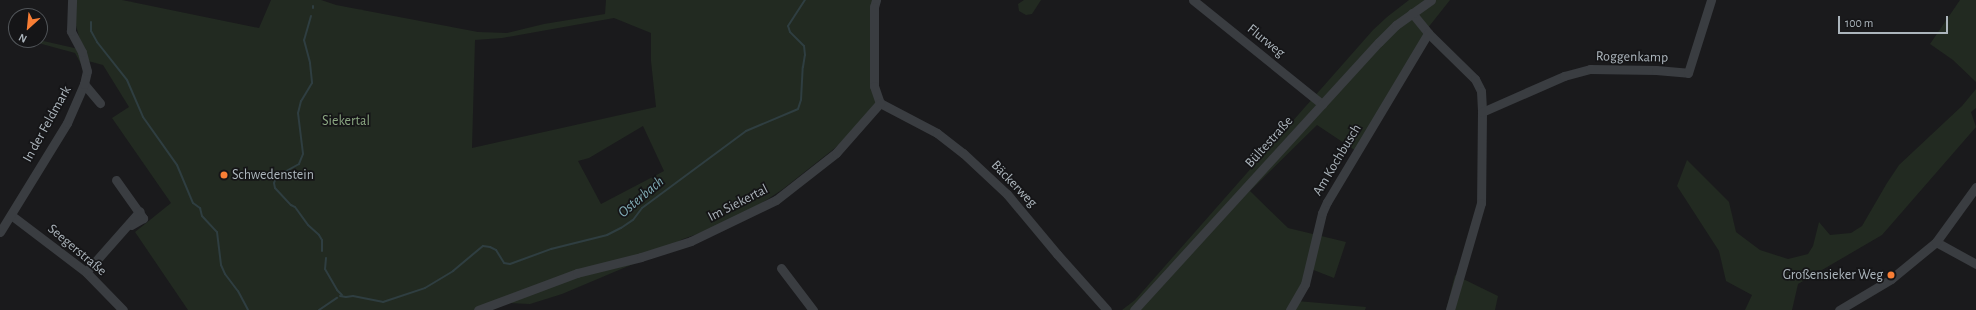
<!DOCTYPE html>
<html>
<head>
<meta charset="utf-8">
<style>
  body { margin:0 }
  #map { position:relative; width:1976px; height:310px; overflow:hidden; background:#1a1a1c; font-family:"Alegreya Sans",sans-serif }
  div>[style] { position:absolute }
  .green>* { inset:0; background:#222a21 }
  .stream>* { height:2px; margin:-1px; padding:0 1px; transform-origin:1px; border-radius:1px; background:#2f3e41 }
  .minor>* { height:9px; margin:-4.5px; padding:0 4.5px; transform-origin:4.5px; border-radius:4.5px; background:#3a3d41 }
  .dots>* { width:11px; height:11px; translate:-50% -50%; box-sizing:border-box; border:2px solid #151517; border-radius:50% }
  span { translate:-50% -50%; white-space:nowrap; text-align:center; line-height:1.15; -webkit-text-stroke:3.5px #151517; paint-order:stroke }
  .street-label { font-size:14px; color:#acb5bc }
  .park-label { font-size:14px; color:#8ba782 }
  .poi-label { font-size:14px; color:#acb5bc }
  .left { translate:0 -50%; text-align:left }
  .right { translate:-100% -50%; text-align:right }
  .water-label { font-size:15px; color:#82aeb7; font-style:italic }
  .north { position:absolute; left:8px; top:8px; width:40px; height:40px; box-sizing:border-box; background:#151517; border:1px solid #515559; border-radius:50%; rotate:207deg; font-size:11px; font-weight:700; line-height:16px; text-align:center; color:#acb5bc }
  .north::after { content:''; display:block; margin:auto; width:14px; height:18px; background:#f87e35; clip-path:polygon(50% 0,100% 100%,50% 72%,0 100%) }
  .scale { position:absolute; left:1838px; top:16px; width:110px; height:18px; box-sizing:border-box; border:2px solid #acb5bc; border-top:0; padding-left:5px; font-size:12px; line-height:14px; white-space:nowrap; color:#acb5bc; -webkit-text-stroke:3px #151517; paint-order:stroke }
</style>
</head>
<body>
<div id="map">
  <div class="green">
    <i style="clip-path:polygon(evenodd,77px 0,122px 0,259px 28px,271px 0,321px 0,336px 5px,478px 32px,507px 33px,544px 24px,605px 14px,606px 0,876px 0,877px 93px,883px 98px,861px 124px,835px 148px,783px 189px,747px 213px,706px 231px,683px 239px,645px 259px,562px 294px,530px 304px,509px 303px,489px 310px,188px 310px,135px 232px,171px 203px,112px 118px,129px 107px,103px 65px,88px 61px,81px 64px,75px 53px,27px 40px,39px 40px,83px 50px,74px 19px,73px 13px,77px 0,614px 18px,651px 33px,651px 61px,656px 107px,472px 148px,475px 40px,502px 38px,614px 18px,77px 0,643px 126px,664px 171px,601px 204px,578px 161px,589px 158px,643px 126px)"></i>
    <i style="clip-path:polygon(1024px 0,1041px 0,1032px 14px,1026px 15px,1019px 11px,1018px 4px)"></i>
    <i style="clip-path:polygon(1409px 0,1450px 0,1427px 29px,1356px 151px,1317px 125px,1250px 191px,1288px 228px,1346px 242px,1334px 278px,1311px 269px,1297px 301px,1366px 307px,1365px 310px,1122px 310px,1135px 300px,1373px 30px,1387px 17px)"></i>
    <i style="clip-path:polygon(1960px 0,1976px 0,1976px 82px,1953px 60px,1930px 44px)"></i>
    <i style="clip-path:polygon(1976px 89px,1976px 108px,1971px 112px,1976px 127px,1882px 235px,1798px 284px,1792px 310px,1745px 310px,1752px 295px,1726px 281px,1719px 251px,1677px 186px,1687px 160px,1729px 202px,1736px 232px,1760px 250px,1788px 259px,1808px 254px,1813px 246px,1819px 222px,1830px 235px,1851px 233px,1862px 226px,1887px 183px,1899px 165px,1962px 106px)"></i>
    <i style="clip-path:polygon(1455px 275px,1498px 296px,1495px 310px,1446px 310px)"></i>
  </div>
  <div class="stream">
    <i style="left:313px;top:8px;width:2px;rotate:-90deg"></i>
    <i style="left:311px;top:16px;width:25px;rotate:106deg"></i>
    <i style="left:304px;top:40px;width:24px;rotate:75deg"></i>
    <i style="left:310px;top:63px;width:20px;rotate:84deg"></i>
    <i style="left:312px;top:83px;width:21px;rotate:121deg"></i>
    <i style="left:301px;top:101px;width:12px;rotate:104deg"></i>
    <i style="left:298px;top:113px;width:41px;rotate:83deg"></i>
    <i style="left:303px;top:154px;width:11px;rotate:112deg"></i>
    <i style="left:299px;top:164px;width:26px;rotate:151deg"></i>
    <i style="left:276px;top:177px;width:6px;rotate:108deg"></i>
    <i style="left:274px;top:183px;width:5px;rotate:79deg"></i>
    <i style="left:275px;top:188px;width:23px;rotate:47deg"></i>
    <i style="left:291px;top:205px;width:4px;rotate:27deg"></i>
    <i style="left:295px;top:207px;width:22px;rotate:54deg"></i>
    <i style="left:308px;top:225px;width:15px;rotate:42deg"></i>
    <i style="left:319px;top:235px;width:6px;rotate:59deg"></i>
    <i style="left:322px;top:240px;width:11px;rotate:90deg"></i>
    <i style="left:91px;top:22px;width:9px;rotate:90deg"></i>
    <i style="left:91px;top:31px;width:13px;rotate:61deg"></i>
    <i style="left:97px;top:42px;width:48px;rotate:51.7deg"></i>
    <i style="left:127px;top:80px;width:40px;rotate:66.6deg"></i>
    <i style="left:143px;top:117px;width:59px;rotate:54.7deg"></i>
    <i style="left:177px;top:165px;width:41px;rotate:67.2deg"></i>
    <i style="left:193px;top:203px;width:9px;rotate:36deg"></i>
    <i style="left:200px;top:208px;width:8px;rotate:76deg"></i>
    <i style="left:202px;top:216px;width:22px;rotate:47deg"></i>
    <i style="left:217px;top:232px;width:33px;rotate:83deg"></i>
    <i style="left:221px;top:265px;width:10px;rotate:66deg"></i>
    <i style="left:225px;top:274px;width:21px;rotate:53deg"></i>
    <i style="left:238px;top:291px;width:21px;rotate:62deg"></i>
    <i style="left:326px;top:258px;width:11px;rotate:95deg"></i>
    <i style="left:325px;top:269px;width:24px;rotate:60deg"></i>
    <i style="left:337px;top:290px;width:7px;rotate:45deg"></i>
    <i style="left:340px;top:296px;width:6px;rotate:9deg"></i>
    <i style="left:346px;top:297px;width:7px;rotate:-8deg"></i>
    <i style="left:353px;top:296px;width:31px;rotate:11deg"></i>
    <i style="left:383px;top:302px;width:44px;rotate:-18.4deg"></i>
    <i style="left:425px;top:288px;width:33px;rotate:-31deg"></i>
    <i style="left:453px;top:271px;width:39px;rotate:-40deg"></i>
    <i style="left:483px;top:246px;width:7px;rotate:8deg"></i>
    <i style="left:490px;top:247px;width:7px;rotate:27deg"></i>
    <i style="left:496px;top:250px;width:15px;rotate:58deg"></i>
    <i style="left:504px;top:263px;width:6px;rotate:9deg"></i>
    <i style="left:510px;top:264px;width:44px;rotate:-20.1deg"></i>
    <i style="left:551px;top:249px;width:58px;rotate:-14deg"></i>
    <i style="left:607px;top:235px;width:16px;rotate:-27deg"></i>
    <i style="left:621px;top:228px;width:14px;rotate:-34deg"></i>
    <i style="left:633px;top:220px;width:15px;rotate:-53deg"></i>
    <i style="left:642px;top:208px;width:129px;rotate:-36.5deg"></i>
    <i style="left:746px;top:131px;width:56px;rotate:-22.9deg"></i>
    <i style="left:798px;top:109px;width:9px;rotate:-72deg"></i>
    <i style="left:801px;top:100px;width:33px;rotate:-87deg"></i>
    <i style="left:803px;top:67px;width:12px;rotate:-81deg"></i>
    <i style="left:805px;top:55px;width:9px;rotate:-96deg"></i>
    <i style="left:804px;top:46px;width:20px;rotate:-135deg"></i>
    <i style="left:790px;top:32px;width:6px;rotate:-108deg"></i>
    <i style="left:788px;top:26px;width:31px;rotate:-57deg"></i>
    <i style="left:319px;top:310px;width:22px;rotate:-34deg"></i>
  </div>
  <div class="minor">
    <i style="left:876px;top:0;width:7px;rotate:106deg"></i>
    <i style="left:874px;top:7px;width:79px;rotate:90deg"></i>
    <i style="left:874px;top:86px;width:18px;rotate:71deg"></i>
    <i style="left:1193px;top:0;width:166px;rotate:38.9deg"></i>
    <i style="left:1412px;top:13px;width:26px;rotate:51deg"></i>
    <i style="left:1428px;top:33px;width:66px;rotate:44.4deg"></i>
    <i style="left:1475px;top:79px;width:13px;rotate:63deg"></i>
    <i style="left:1481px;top:91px;width:21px;rotate:87deg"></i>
    <i style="left:1482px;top:112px;width:91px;rotate:90.6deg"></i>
    <i style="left:1481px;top:203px;width:111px;rotate:106.2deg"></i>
    <i style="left:84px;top:84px;width:25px;rotate:50deg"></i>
    <i style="left:880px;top:103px;width:64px;rotate:27.8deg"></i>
    <i style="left:937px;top:133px;width:33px;rotate:38deg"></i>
    <i style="left:963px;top:153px;width:60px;rotate:43deg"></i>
    <i style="left:1007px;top:194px;width:78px;rotate:50.2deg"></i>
    <i style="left:1057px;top:254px;width:75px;rotate:48.2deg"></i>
    <i style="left:1482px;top:112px;width:90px;rotate:-23.7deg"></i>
    <i style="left:1564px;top:76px;width:27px;rotate:-15deg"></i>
    <i style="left:1590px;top:69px;width:66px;rotate:0.9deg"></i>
    <i style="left:1656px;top:70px;width:32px;rotate:5deg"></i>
    <i style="left:1688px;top:73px;width:77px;rotate:-72.5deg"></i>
    <i style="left:116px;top:180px;width:47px;rotate:54.6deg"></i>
    <i style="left:143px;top:218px;width:14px;rotate:150deg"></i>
    <i style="left:11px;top:215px;width:94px;rotate:37.2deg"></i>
    <i style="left:86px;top:272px;width:53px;rotate:45.8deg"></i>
    <i style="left:0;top:232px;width:128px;rotate:-58.4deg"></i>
    <i style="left:67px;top:123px;width:43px;rotate:-66.4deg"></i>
    <i style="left:84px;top:84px;width:13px;rotate:-77deg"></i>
    <i style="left:87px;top:71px;width:20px;rotate:-105deg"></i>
    <i style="left:82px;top:52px;width:24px;rotate:-118deg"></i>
    <i style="left:71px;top:31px;width:31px;rotate:-88deg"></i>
    <i style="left:1936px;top:242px;width:46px;rotate:28.8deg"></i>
    <i style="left:781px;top:268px;width:53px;rotate:52.7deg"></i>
    <i style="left:86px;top:272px;width:81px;rotate:-48.5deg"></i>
    <i style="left:478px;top:310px;width:106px;rotate:-20.5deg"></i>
    <i style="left:577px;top:273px;width:66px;rotate:-14deg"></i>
    <i style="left:641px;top:257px;width:52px;rotate:-17.7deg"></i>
    <i style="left:691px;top:241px;width:94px;rotate:-25.8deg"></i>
    <i style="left:776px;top:200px;width:76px;rotate:-38.1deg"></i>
    <i style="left:836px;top:153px;width:67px;rotate:-48.7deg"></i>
    <i style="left:1134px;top:310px;width:363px;rotate:-47.6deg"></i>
    <i style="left:1379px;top:42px;width:24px;rotate:-45deg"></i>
    <i style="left:1396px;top:25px;width:43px;rotate:-35.5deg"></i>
    <i style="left:1290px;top:310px;width:30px;rotate:-60deg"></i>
    <i style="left:1305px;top:284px;width:73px;rotate:-76.5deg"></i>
    <i style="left:1322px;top:213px;width:12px;rotate:-66deg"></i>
    <i style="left:1327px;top:202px;width:197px;rotate:-59.1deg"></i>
    <i style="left:1839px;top:310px;width:61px;rotate:-30.8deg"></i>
    <i style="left:1891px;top:279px;width:58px;rotate:-39.4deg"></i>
    <i style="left:1936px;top:242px;width:68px;rotate:-54deg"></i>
  </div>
  <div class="dots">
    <i style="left:224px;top:175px;background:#f87e35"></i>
    <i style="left:1891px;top:275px;background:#f87e35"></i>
  </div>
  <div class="street-label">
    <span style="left:1266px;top:41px;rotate:39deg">Flurweg</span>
    <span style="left:1632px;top:57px;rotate:1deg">Roggenkamp</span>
    <span style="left:47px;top:124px;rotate:-61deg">In der Feldmark</span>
    <span style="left:1269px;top:142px;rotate:-48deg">Bültestraße</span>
    <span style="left:1337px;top:160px;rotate:-59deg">Am Kochbusch</span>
    <span style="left:1014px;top:184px;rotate:46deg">Bäckerweg</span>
    <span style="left:738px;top:203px;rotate:-27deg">Im Siekertal</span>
    <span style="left:77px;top:250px;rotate:40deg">Seegerstraße</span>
  </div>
  <div class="park-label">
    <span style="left:346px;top:121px">Siekertal</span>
  </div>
  <div class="poi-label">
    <span class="left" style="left:232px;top:175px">Schwedenstein</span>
    <span class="right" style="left:1883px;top:275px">Großensieker Weg</span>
  </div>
  <div class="water-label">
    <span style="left:641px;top:197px;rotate:-40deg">Osterbach</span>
  </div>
  <div class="north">N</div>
  <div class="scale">100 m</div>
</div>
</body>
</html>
